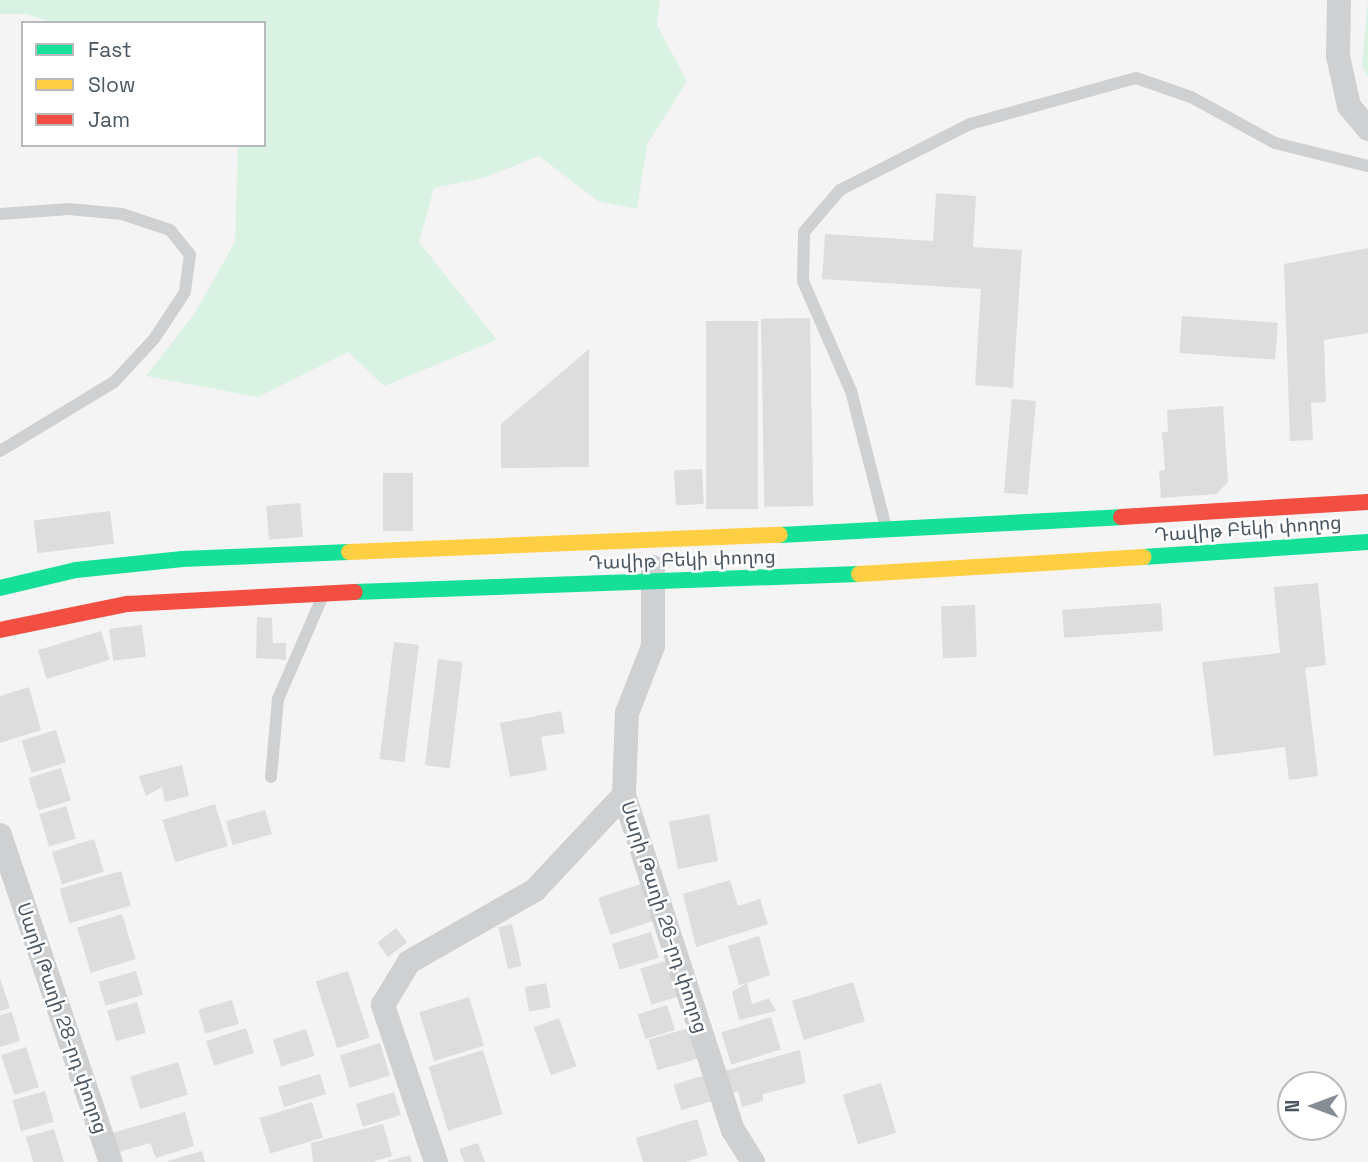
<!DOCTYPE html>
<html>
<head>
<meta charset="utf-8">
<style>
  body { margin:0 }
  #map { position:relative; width:1368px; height:1162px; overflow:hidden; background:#f4f4f4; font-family:"Space Grotesk","Noto Sans Armenian",sans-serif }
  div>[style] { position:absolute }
  .green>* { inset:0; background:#d9f2e3 }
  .building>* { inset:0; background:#ddddde; transform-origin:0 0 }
  .lane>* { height:12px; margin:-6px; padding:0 6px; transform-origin:6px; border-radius:6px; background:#ced0d2 }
  .street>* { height:24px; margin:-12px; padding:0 12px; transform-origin:12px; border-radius:12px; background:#ced0d2 }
  .fast>* { height:16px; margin:-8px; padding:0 8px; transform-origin:8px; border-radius:8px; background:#16e098 }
  .slow>* { height:16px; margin:-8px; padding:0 8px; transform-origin:8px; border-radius:8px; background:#ffcf43 }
  .jam>* { height:16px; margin:-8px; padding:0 8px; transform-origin:8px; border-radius:8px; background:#f24e42 }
  span { translate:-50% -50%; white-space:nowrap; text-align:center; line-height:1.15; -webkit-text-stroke:5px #fff; paint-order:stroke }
  .street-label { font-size:19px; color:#4a5661 }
  .legend { position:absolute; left:21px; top:21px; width:245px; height:126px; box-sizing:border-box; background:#fff; border:2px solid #b7bbc0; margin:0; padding:9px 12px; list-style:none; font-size:21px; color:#4a5661 }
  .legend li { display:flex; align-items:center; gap:14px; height:35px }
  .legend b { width:35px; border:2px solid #b7bbc0 }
  .north { position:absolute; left:1277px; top:1071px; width:70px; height:70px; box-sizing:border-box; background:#fff; border:2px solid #b7bbc0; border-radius:50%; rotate:270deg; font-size:19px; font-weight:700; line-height:28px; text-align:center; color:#4a5661 }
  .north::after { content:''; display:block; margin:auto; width:24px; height:32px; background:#868d94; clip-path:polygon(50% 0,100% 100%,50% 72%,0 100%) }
</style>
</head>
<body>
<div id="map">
  <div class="green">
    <i style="clip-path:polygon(0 0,660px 0,657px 25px,687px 81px,647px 145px,637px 209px,598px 201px,539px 156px,483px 178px,434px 188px,419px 242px,497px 340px,384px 386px,348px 352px,258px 397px,146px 376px,195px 313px,235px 242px,238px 145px,264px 145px,264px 23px,55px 23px,26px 14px,0 14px)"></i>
    <i style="clip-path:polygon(1368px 0,1368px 77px,1362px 66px)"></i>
  </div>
  <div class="building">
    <i style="clip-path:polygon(936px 193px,976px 196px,973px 247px,1022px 250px,1013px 388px,975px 385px,981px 289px,822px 279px,825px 234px,933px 241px)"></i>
    <i style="clip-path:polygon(1368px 248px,1368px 333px,1324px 340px,1326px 402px,1311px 403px,1313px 440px,1290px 441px,1284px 264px)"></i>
    <i style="left:1182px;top:316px;width:96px;height:37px;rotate:4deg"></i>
    <i style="left:810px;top:318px;width:188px;height:49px;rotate:89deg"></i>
    <i style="left:706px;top:321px;width:52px;height:188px"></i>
    <i style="clip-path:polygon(589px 349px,589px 467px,501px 468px,501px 424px)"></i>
    <i style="left:1012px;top:399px;width:24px;height:94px;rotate:5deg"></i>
    <i style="clip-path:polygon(1223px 406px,1228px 482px,1216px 494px,1161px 498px,1159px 471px,1165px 470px,1162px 432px,1168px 432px,1167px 410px)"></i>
    <i style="left:702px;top:469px;width:35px;height:28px;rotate:87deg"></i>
    <i style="left:383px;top:473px;width:30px;height:58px"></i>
    <i style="left:300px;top:503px;width:34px;height:34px;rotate:85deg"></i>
    <i style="left:110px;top:511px;width:33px;height:77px;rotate:83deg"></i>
    <i style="clip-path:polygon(1318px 583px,1326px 665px,1305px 668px,1318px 776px,1289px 780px,1285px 747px,1214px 756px,1202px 662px,1280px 653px,1274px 587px)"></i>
    <i style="left:1161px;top:603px;width:28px;height:99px;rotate:86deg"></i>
    <i style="left:975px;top:605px;width:52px;height:34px;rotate:88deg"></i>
    <i style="clip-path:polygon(257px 617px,272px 618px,273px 643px,286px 643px,286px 660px,256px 658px)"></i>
    <i style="left:142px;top:625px;width:32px;height:33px;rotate:83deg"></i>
    <i style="left:101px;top:631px;width:30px;height:66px;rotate:73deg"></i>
    <i style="left:394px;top:642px;width:25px;height:118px;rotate:7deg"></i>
    <i style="left:438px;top:659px;width:25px;height:107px;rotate:7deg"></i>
    <i style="clip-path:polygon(29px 687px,41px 730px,0 743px,0 696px)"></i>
    <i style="clip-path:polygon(561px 711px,565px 733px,541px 737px,547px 770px,510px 777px,500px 723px)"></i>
    <i style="left:56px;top:730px;width:34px;height:36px;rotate:73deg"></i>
    <i style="clip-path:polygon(182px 765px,189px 796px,165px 802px,162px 787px,146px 796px,139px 776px)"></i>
    <i style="left:61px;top:768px;width:34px;height:34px;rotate:73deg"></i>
    <i style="left:215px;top:804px;width:44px;height:55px;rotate:73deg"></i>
    <i style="left:66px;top:806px;width:34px;height:28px;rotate:73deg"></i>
    <i style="left:265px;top:810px;width:25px;height:41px;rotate:74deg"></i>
    <i style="left:709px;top:814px;width:48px;height:41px;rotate:79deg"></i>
    <i style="left:94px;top:839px;width:34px;height:44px;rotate:73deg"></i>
    <i style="left:121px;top:871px;width:36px;height:64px;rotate:74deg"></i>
    <i style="clip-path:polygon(730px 880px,738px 906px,760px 899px,768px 924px,696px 947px,683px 894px)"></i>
    <i style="left:641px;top:884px;width:39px;height:45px;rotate:72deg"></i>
    <i style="left:122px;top:914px;width:47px;height:47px;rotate:73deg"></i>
    <i style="left:512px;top:924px;width:43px;height:14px;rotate:77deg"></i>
    <i style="left:396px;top:928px;width:18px;height:24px;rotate:52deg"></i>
    <i style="left:651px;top:932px;width:27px;height:41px;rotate:73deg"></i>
    <i style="clip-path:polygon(759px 936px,770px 975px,747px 983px,752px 1004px,769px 998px,776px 1011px,739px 1020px,732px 992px,747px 983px,739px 985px,728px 946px)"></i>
    <i style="left:668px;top:960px;width:38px;height:29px;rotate:73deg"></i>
    <i style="left:136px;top:971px;width:25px;height:39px;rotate:74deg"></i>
    <i style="left:348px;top:971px;width:70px;height:34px;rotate:72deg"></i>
    <i style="clip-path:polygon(0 978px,10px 1008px,0 1011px)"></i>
    <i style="left:853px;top:982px;width:41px;height:64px;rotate:73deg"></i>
    <i style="left:546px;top:983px;width:25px;height:22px;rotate:79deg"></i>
    <i style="left:469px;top:997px;width:51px;height:52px;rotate:73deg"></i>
    <i style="left:232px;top:1000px;width:25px;height:35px;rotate:74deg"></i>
    <i style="left:137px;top:1002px;width:32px;height:31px;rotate:74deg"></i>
    <i style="left:667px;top:1005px;width:26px;height:31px;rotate:72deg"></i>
    <i style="clip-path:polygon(12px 1012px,20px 1041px,0 1047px,0 1015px)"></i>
    <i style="left:771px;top:1017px;width:34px;height:52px;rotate:73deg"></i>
    <i style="left:559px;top:1018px;width:51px;height:27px;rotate:70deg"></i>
    <i style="left:246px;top:1028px;width:26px;height:42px;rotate:72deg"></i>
    <i style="left:689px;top:1028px;width:32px;height:42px;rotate:74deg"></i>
    <i style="left:306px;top:1029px;width:28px;height:35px;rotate:72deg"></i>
    <i style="left:380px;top:1043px;width:34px;height:42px;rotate:73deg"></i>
    <i style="left:26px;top:1047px;width:42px;height:26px;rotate:72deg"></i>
    <i style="left:483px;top:1050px;width:67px;height:57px;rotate:73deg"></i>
    <i style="clip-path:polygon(800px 1050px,806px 1083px,763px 1094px,763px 1101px,742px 1107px,738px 1091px,726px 1095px,720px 1072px)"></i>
    <i style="left:178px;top:1062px;width:34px;height:50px;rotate:73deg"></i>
    <i style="left:320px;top:1074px;width:21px;height:44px;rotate:73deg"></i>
    <i style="left:705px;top:1075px;width:27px;height:33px;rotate:73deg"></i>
    <i style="left:881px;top:1083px;width:52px;height:40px;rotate:73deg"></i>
    <i style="left:45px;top:1091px;width:32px;height:34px;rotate:74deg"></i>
    <i style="left:394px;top:1092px;width:24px;height:40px;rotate:73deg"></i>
    <i style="left:312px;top:1102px;width:37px;height:55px;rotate:73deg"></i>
    <i style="clip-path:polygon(185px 1112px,194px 1146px,156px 1158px,150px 1143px,119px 1152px,112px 1133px)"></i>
    <i style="clip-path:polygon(697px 1119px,708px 1155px,686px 1162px,643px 1162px,636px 1138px)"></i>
    <i style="clip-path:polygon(383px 1124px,392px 1156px,372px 1162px,313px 1162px,311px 1143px)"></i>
    <i style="clip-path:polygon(54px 1129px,64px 1162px,33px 1162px,26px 1137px)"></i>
    <i style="clip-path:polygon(478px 1143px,485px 1162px,464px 1162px,459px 1149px)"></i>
    <i style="clip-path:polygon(202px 1151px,205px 1162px,168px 1162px,168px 1161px)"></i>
    <i style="clip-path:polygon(410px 1155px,412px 1162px,388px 1162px,388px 1161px)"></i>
  </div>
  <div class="lane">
    <i style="left:0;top:214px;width:69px;rotate:-4.1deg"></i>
    <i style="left:69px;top:209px;width:53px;rotate:5.4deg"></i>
    <i style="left:122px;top:214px;width:51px;rotate:18.4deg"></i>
    <i style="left:170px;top:230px;width:32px;rotate:51deg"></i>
    <i style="left:190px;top:255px;width:37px;rotate:98deg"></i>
    <i style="left:185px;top:292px;width:56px;rotate:123.4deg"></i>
    <i style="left:154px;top:339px;width:59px;rotate:132.9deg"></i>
    <i style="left:114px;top:382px;width:133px;rotate:148.8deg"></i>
    <i style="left:886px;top:528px;width:141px;rotate:-104.3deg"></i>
    <i style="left:851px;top:391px;width:120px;rotate:-113.6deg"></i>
    <i style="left:803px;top:281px;width:49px;rotate:-88.8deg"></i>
    <i style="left:804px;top:232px;width:55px;rotate:-49.4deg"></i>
    <i style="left:840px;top:190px;width:146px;rotate:-26.9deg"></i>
    <i style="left:970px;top:124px;width:172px;rotate:-15.5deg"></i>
    <i style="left:1136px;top:78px;width:58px;rotate:19.1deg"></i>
    <i style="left:1191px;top:97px;width:96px;rotate:28.7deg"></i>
    <i style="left:1275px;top:143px;width:96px;rotate:13.9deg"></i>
    <i style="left:271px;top:777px;width:78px;rotate:-84.9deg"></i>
    <i style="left:278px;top:699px;width:108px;rotate:-66.5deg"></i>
  </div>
  <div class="street">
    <i style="left:1339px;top:0;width:56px;rotate:91deg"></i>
    <i style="left:1338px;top:56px;width:51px;rotate:77.6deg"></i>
    <i style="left:1349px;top:106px;width:30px;rotate:50deg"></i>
    <i style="left:653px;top:567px;width:79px;rotate:90deg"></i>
    <i style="left:653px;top:646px;width:72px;rotate:111.2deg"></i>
    <i style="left:627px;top:713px;width:82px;rotate:92.1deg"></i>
    <i style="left:624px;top:795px;width:352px;rotate:72deg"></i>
    <i style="left:733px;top:1130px;width:38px;rotate:58deg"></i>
    <i style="left:0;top:835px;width:345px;rotate:71.3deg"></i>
    <i style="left:436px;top:1162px;width:166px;rotate:-108.7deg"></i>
    <i style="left:383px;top:1005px;width:50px;rotate:-58.8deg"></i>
    <i style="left:409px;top:962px;width:145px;rotate:-29.7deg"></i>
    <i style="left:535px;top:890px;width:130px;rotate:-46.9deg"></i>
  </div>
  <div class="fast">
    <i style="left:780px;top:535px;width:341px;rotate:-3deg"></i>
    <i style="left:1143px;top:557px;width:225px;rotate:-3.8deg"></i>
    <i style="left:0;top:588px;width:78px;rotate:-13.3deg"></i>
    <i style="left:76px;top:570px;width:107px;rotate:-5.9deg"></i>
    <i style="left:182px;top:559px;width:167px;rotate:-2.4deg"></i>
    <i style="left:355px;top:592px;width:504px;rotate:-2.05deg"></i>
  </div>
  <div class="slow">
    <i style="left:349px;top:552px;width:431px;rotate:-2.3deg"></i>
    <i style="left:859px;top:574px;width:285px;rotate:-3.4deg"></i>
  </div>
  <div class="jam">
    <i style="left:1121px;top:517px;width:247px;rotate:-3.5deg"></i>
    <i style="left:0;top:630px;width:130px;rotate:-11.6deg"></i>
    <i style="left:127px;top:604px;width:228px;rotate:-3deg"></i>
  </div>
  <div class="street-label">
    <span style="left:1248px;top:529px;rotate:-4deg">Դավիթ Բեկի փողոց</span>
    <span style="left:682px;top:560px;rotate:-2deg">Դավիթ Բեկի փողոց</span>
    <span style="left:664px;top:917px;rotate:72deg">Սարի Թաղի 26-րդ փողոց</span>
    <span style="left:62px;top:1018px;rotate:71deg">Սարի Թաղի 28-րդ փողոց</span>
  </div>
  <ul class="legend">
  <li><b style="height:9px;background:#16e098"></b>Fast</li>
  <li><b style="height:9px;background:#ffcf43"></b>Slow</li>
  <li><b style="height:9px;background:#f24e42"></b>Jam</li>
  </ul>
  <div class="north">N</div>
</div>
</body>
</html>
